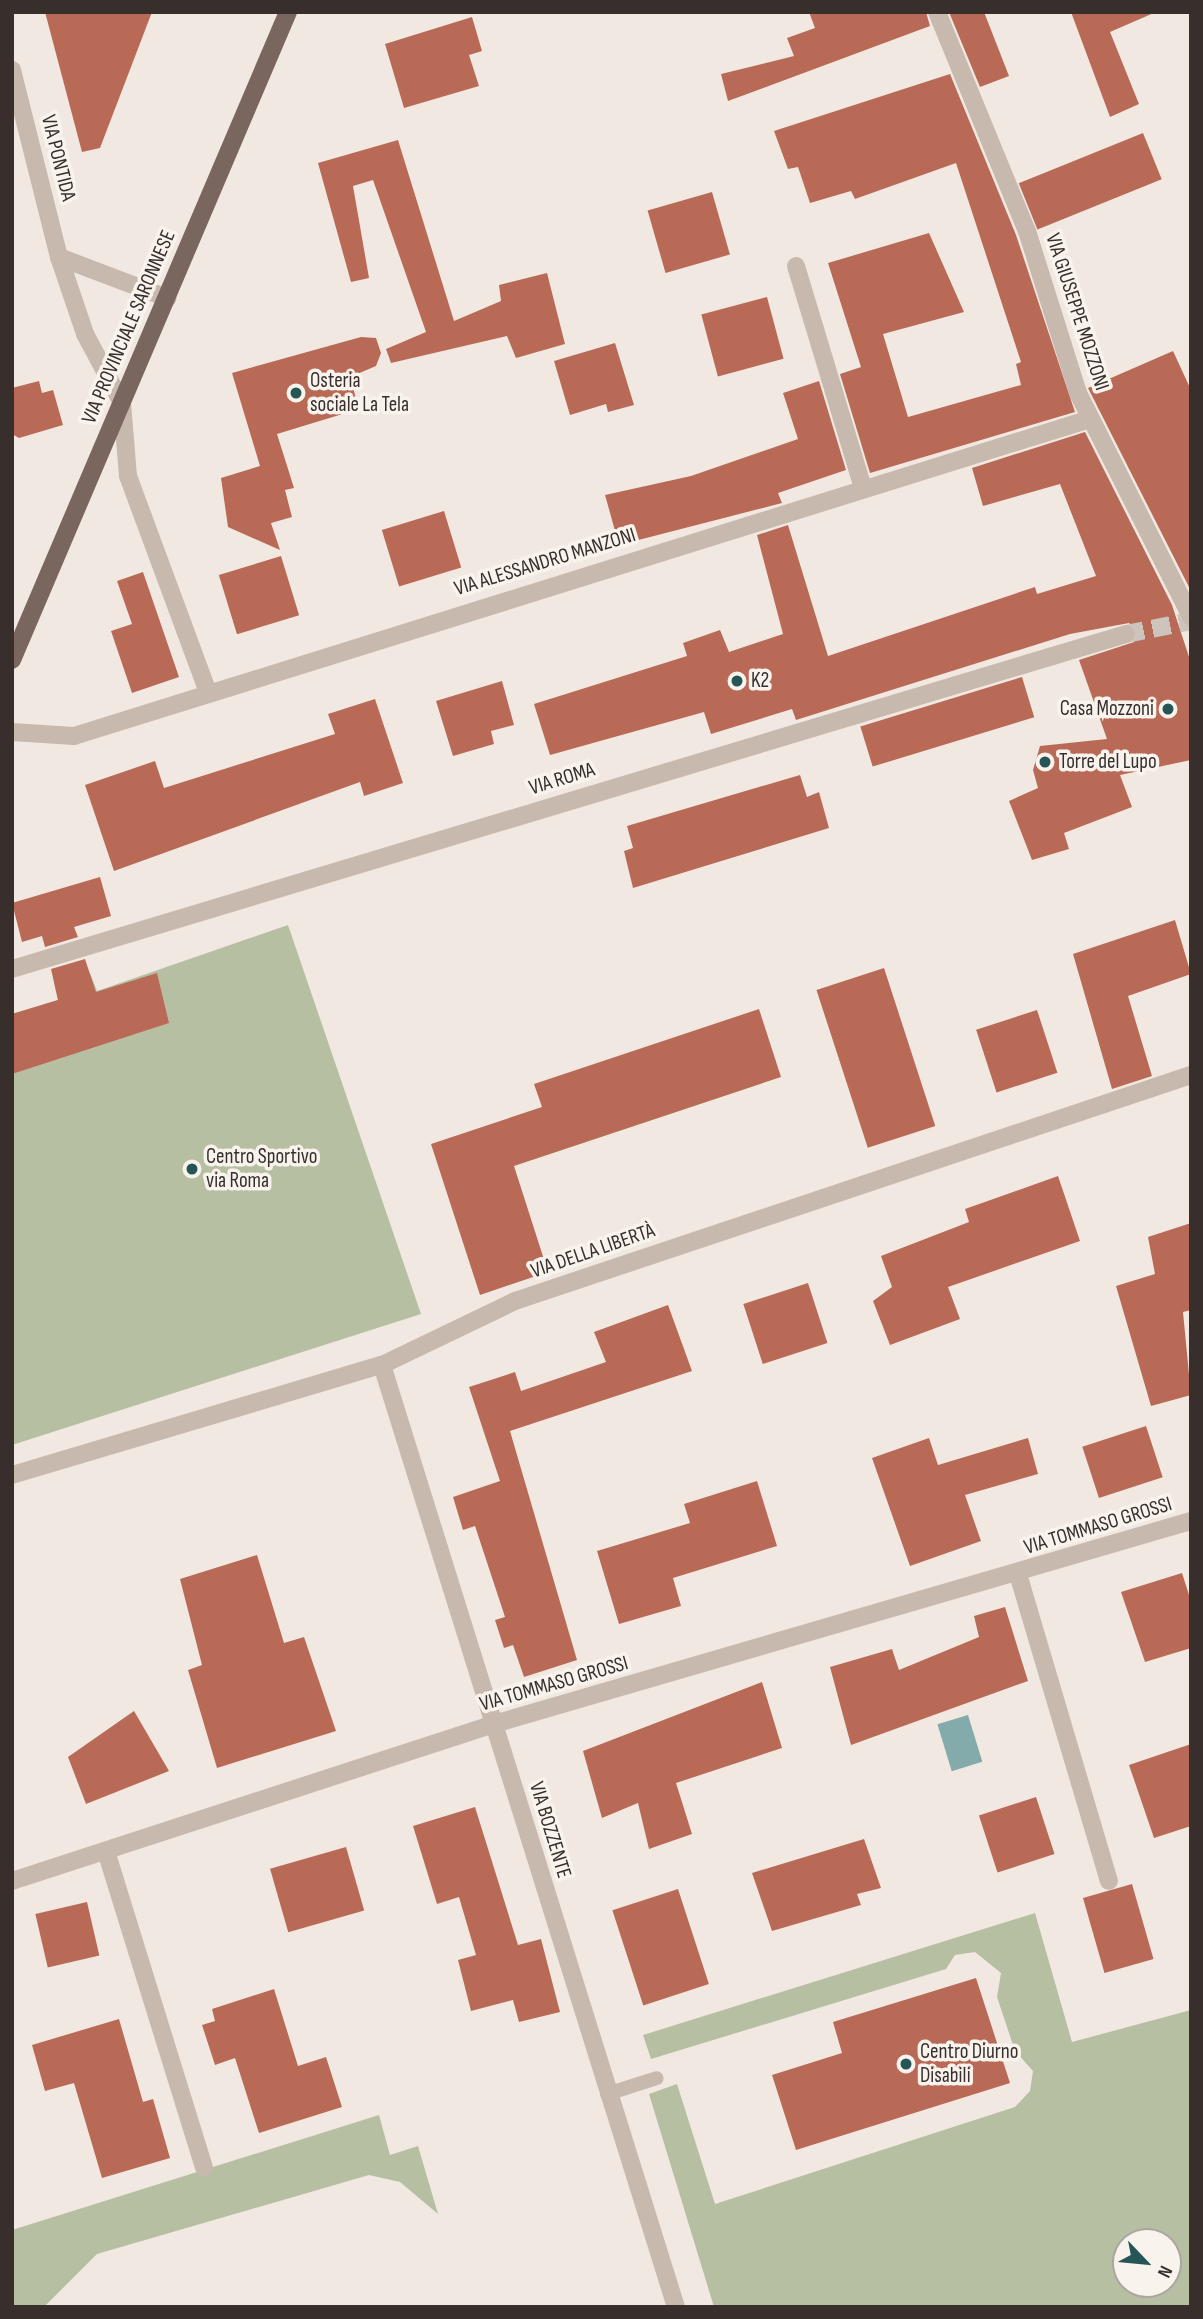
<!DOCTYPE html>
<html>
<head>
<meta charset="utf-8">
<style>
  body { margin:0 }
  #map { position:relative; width:1203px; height:2319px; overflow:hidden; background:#f1e9e1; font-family:"Sofia Sans Condensed",sans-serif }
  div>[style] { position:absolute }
  .green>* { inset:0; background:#b7bfa2 }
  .water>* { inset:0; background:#83abab; transform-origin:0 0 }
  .building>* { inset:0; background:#b96a57; transform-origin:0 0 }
  .street-tunnel>* { height:18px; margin-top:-9px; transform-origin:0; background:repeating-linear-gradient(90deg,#ccc4bd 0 18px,transparent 0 27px) }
  .lane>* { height:14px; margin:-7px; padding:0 7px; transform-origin:7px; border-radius:7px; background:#c8b9ae }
  .street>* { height:18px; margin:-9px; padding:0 9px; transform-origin:9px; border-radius:9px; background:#c8b9ae }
  .primary>* { height:18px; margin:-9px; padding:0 9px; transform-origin:9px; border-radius:9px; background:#78665f }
  .dots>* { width:19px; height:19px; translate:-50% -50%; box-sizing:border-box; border:4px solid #f9f3ed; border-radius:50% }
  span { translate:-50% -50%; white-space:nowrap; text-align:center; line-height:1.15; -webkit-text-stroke:7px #f9f3ed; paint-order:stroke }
  .street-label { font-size:21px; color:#382f2c }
  .poi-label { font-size:21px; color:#382f2c }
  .left { translate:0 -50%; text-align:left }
  .right { translate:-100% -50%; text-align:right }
  .frame { position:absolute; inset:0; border:14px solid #382f2c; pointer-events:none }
  .north { position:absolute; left:1112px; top:2228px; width:70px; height:70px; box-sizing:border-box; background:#f9f3ed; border:2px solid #aca5a0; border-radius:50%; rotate:116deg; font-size:19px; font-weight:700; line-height:28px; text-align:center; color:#382f2c }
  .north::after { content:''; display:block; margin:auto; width:24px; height:32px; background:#255555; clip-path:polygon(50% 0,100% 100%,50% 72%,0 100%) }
</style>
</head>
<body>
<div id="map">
  <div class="green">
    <i style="clip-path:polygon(288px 925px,421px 1314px,12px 1445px,12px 1014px,58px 1000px,54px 983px,90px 973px,97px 991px)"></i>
    <i style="clip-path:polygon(evenodd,1035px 1913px,1072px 2042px,1191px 2010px,1191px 2307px,714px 2307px,649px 2094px,677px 2084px,715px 2204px,1015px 2107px,1030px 2091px,1033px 2071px,1015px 2051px,997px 1997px,1001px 1973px,975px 1952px,955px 1955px,946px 1969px,651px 2059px,643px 2035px,1035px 1913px,1168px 2242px,1168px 2284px,1126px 2284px,1126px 2242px,1168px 2242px)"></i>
    <i style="clip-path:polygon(379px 2115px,390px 2155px,418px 2146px,438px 2214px,400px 2182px,369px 2175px,97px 2254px,44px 2307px,12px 2307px,12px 2230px)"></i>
  </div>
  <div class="water">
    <i style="left:968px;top:1715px;width:49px;height:32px;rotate:73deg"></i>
  </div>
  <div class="building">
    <i style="clip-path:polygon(45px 12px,152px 12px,100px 148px,82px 152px)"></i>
    <i style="clip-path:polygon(809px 12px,926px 12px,930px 26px,728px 101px,721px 74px,794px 56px,787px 38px,815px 28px)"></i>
    <i style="clip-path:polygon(949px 12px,984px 12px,1009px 76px,980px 87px)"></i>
    <i style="clip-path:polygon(1071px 12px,1156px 12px,1110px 32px,1139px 104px,1110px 117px)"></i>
    <i style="clip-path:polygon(472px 17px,482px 51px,469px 55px,479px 86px,404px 108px,385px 44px)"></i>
    <i style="clip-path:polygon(950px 74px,1016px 235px,1075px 412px,870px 473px,840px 374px,861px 367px,828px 263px,929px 233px,964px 312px,883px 334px,908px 417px,1021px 385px,1016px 364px,1021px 362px,956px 163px,855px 199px,851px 191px,810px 203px,798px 167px,788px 169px,774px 131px)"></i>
    <i style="left:1143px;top:133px;width:50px;height:134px;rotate:68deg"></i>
    <i style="clip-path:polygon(398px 140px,454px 321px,501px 301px,499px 285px,547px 273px,565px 344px,516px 358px,507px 336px,391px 363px,386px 349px,426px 332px,373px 180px,353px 186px,369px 278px,351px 282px,318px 163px)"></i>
    <i style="left:712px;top:192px;width:65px;height:67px;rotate:74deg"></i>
    <i style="left:767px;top:297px;width:64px;height:68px;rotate:75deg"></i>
    <i style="clip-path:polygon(361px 337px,376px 338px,381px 353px,376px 366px,350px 377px,359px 409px,277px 434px,294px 488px,285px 490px,292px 517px,271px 523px,280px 550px,228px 527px,221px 478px,260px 466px,232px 373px)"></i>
    <i style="clip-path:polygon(615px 343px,634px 405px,608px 412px,606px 404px,570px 415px,554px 361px)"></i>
    <i style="clip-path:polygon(1173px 351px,1191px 390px,1191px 591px,1088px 388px)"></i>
    <i style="clip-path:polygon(39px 381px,42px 393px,53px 390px,63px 425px,19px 438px,12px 434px,12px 388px)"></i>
    <i style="clip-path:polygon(819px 381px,846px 470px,778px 493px,782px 503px,619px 545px,605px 495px,691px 476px,798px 439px,783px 393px)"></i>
    <i style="clip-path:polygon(1085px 432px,1172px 605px,1191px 663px,1191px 760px,1120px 775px,1132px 807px,1064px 833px,1069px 849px,1032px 860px,1009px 801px,1038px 788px,1033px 770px,1040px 746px,1107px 739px,1079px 660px,1134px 642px,1137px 631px,1129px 623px,1070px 634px,796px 720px,792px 709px,711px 734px,704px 712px,550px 755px,534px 704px,687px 656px,683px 643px,720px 630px,729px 652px,783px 634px,757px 535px,788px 525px,828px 656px,1035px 587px,1037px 594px,1096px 576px,1060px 484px,983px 506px,972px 468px)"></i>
    <i style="left:444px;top:511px;width:59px;height:65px;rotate:73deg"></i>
    <i style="left:281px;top:556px;width:62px;height:65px;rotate:73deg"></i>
    <i style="clip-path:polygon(143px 572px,179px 677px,132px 693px,111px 631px,132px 624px,117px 581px)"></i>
    <i style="left:1022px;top:677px;width:42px;height:169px;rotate:73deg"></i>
    <i style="clip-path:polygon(502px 681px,514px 725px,491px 731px,494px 744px,453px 756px,436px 701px)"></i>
    <i style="clip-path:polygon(375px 699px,403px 783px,364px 796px,360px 782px,114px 871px,85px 785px,155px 761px,164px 788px,335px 734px,328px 714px)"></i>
    <i style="clip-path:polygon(800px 775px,807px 797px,819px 792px,829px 828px,633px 888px,624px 851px,633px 848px,627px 826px)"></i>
    <i style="clip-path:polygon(100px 877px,111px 916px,74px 927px,78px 937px,45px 947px,42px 936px,22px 942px,12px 903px)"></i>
    <i style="clip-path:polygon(1175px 920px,1191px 974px,1128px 996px,1152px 1076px,1112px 1089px,1073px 954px)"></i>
    <i style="clip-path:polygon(85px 959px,96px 992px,157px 973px,169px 1023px,12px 1074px,12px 1014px,58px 1000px,51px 969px)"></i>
    <i style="left:884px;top:968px;width:166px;height:71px;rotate:72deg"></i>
    <i style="clip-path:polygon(759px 1009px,781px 1077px,514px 1166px,548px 1272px,480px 1295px,431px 1144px,542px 1107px,534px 1084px)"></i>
    <i style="left:1037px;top:1010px;width:66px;height:64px;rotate:72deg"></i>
    <i style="clip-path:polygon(1058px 1176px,1080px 1241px,948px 1287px,960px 1319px,890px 1345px,873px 1301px,892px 1287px,881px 1256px,969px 1222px,965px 1209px)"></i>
    <i style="clip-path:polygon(1191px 1223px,1191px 1310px,1183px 1312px,1191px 1395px,1151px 1406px,1116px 1286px,1155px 1274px,1148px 1237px)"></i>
    <i style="left:808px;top:1283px;width:63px;height:68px;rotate:72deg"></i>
    <i style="clip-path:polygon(668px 1305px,692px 1371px,510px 1431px,577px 1660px,524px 1677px,513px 1645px,504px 1648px,495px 1620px,505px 1617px,475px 1526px,463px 1530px,453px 1497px,500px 1481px,469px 1387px,515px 1372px,521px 1391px,606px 1362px,594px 1332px)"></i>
    <i style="left:1146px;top:1426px;width:54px;height:67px;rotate:72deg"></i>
    <i style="clip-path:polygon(929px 1438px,938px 1465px,1028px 1438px,1038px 1474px,965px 1495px,981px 1541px,910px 1566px,872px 1458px)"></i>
    <i style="clip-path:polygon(757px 1481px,777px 1546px,673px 1578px,681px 1606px,619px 1624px,597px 1551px,690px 1523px,684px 1504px)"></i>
    <i style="clip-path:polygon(257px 1555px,284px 1643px,304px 1637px,336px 1731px,217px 1768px,188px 1670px,202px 1665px,180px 1579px)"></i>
    <i style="clip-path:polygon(1182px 1573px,1191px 1601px,1191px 1648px,1145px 1662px,1121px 1592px)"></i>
    <i style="clip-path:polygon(1005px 1607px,1028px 1681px,851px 1745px,830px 1667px,892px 1649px,899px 1670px,979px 1637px,974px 1616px)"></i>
    <i style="clip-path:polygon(762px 1682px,782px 1748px,676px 1783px,692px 1834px,649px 1849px,638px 1803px,602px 1818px,583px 1751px)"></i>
    <i style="clip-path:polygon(134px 1711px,169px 1771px,86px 1804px,68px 1757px)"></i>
    <i style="clip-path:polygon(1191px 1744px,1191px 1826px,1154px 1838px,1129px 1765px)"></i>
    <i style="left:1036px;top:1797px;width:60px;height:60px;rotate:72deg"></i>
    <i style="clip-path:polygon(475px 1807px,518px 1945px,541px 1939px,560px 2012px,519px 2022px,513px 2000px,471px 2011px,458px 1960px,476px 1955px,459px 1897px,437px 1904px,413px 1826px)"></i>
    <i style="clip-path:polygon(864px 1839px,881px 1888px,857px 1894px,861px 1905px,772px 1931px,752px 1873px)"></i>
    <i style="left:346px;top:1847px;width:66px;height:79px;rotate:74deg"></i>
    <i style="left:1132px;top:1884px;width:78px;height:51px;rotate:74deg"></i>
    <i style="left:678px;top:1889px;width:100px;height:69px;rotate:72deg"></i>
    <i style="left:87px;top:1902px;width:55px;height:53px;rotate:77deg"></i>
    <i style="clip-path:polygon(976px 1978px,1010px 2083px,796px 2150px,772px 2075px,842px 2053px,833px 2022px)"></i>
    <i style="clip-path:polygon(274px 1989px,298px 2066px,326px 2057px,342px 2107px,259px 2133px,235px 2058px,215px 2065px,202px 2025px,215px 2021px,212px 2009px)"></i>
    <i style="clip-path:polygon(119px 2019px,143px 2102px,153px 2099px,170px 2158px,102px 2178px,74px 2083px,45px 2091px,32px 2045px)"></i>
  </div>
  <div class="street-tunnel">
    <i style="left:1126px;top:634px;width:66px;rotate:-11.3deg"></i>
  </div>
  <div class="lane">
    <i style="left:607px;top:2094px;width:52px;rotate:-17.7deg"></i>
  </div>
  <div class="street">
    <i style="left:937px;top:12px;width:237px;rotate:67.7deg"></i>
    <i style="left:1027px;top:231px;width:170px;rotate:72.5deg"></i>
    <i style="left:1078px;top:393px;width:251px;rotate:63.2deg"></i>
    <i style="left:12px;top:70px;width:193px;rotate:75.9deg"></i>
    <i style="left:59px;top:257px;width:81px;rotate:71.3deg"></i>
    <i style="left:85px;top:334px;width:78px;rotate:61.8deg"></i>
    <i style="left:122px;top:403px;width:73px;rotate:85.3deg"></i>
    <i style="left:128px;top:476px;width:228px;rotate:69.7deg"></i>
    <i style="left:59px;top:257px;width:116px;rotate:20.8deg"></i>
    <i style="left:796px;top:266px;width:232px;rotate:73.2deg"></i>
    <i style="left:12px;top:732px;width:62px;rotate:3.7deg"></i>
    <i style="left:74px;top:736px;width:1064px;rotate:-17.33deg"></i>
    <i style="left:12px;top:969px;width:1163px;rotate:-16.74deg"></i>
    <i style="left:382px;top:1365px;width:987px;rotate:72.67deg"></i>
    <i style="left:12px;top:1475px;width:386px;rotate:-16.6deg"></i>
    <i style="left:382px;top:1365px;width:148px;rotate:-25.7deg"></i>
    <i style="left:515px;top:1301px;width:713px;rotate:-18.49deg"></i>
    <i style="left:1018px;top:1574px;width:320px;rotate:73.5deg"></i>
    <i style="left:106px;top:1851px;width:331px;rotate:72.8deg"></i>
    <i style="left:12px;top:1881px;width:507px;rotate:-18.04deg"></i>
    <i style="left:494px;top:1724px;width:726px;rotate:-16.24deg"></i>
  </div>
  <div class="primary">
    <i style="left:12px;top:660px;width:704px;rotate:-66.93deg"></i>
  </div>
  <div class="dots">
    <i style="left:296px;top:393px;background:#255555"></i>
    <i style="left:737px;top:681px;background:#255555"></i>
    <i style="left:1168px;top:709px;background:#255555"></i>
    <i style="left:1045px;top:762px;background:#255555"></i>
    <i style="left:192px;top:1169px;background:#255555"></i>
    <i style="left:906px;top:2064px;background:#255555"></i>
  </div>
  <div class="street-label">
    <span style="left:58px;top:158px;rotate:76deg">VIA PONTIDA</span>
    <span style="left:1077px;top:312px;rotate:72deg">VIA GIUSEPPE MOZZONI</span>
    <span style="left:129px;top:327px;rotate:-67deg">VIA PROVINCIALE SARONNESE</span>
    <span style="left:545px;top:562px;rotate:-17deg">VIA ALESSANDRO MANZONI</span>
    <span style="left:562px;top:779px;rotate:-17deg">VIA ROMA</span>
    <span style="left:593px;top:1251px;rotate:-19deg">VIA DELLA LIBERTÀ</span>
    <span style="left:1098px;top:1526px;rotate:-17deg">VIA TOMMASO GROSSI</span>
    <span style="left:554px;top:1684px;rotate:-16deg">VIA TOMMASO GROSSI</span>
    <span style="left:550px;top:1830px;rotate:73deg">VIA BOZZENTE</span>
  </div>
  <div class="poi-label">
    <span class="left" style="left:310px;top:393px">Osteria<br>sociale La Tela</span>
    <span class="left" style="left:751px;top:681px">K2</span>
    <span class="right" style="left:1154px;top:709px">Casa Mozzoni</span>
    <span class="left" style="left:1059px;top:762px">Torre del Lupo</span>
    <span class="left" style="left:206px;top:1169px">Centro Sportivo<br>via Roma</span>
    <span class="left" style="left:920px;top:2064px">Centro Diurno<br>Disabili</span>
  </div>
  <div class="frame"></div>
  <div class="north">N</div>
</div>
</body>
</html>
